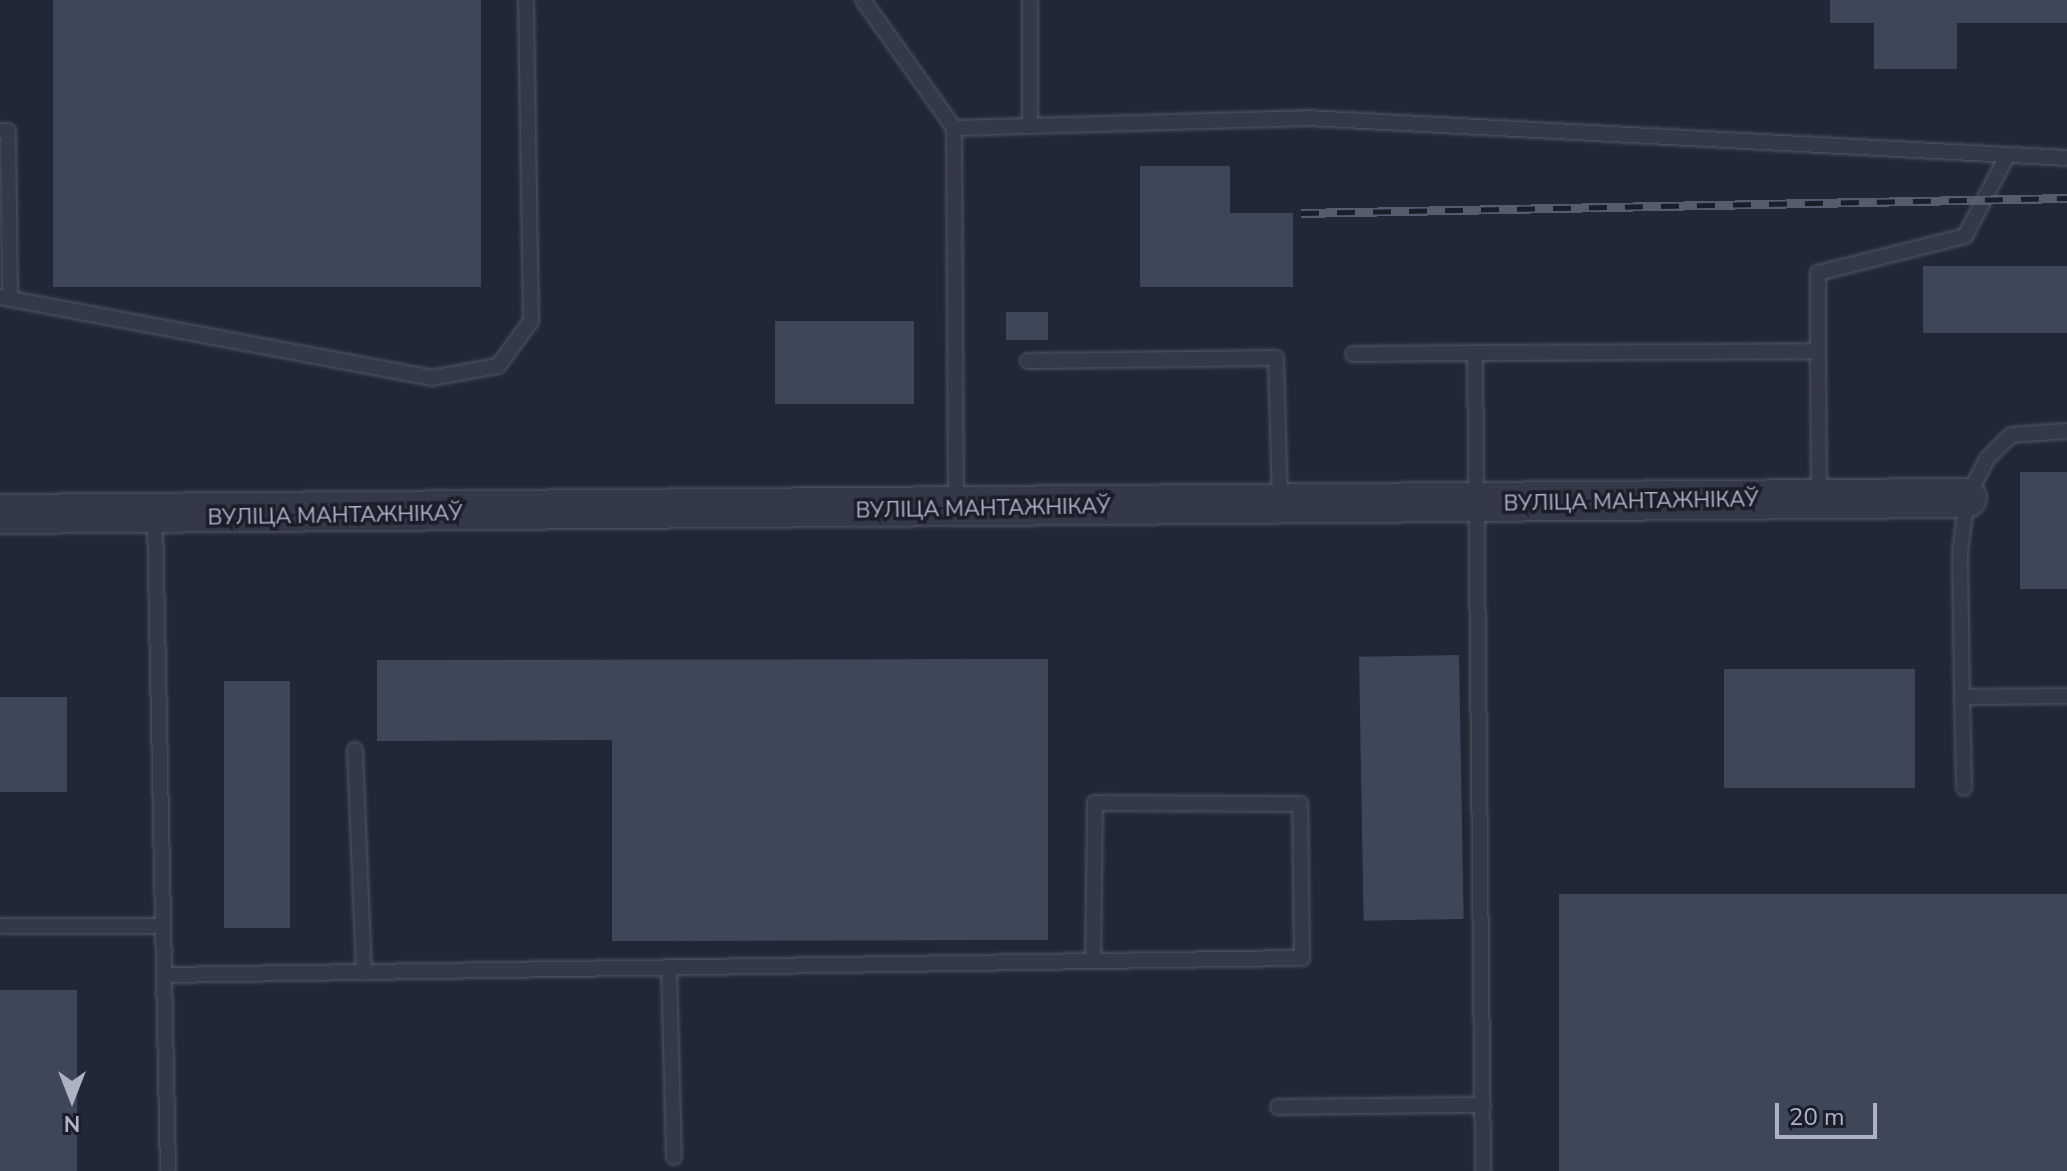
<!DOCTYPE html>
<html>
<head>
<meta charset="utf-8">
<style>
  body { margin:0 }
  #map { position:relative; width:2067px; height:1171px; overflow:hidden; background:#202735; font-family:"Nunito Sans",sans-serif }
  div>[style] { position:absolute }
  .building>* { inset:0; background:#3e4758; transform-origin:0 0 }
  .roads { filter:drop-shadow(0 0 2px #515664) drop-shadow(0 0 2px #515664) }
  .service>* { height:14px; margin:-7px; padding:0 7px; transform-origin:7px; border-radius:7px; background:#333946 }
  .tertiary>* { height:38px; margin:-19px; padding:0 19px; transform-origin:19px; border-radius:19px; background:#333946 }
  .rail>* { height:9px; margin-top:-4.5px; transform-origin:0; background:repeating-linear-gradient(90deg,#191e2a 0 18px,#555d6d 0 36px); box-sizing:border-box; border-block:2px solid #555d6d }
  span { translate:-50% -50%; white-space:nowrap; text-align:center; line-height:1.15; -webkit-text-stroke:7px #191e2a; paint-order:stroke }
  .street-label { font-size:22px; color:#adb3c3 }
  .north { position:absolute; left:32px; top:1059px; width:80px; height:80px; -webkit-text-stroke:6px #191e2a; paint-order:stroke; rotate:180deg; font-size:22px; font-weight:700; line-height:32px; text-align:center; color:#adb3c3 }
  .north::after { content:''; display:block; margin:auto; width:28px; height:36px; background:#adb3c3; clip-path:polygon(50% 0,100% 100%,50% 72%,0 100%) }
  .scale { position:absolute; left:1775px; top:1103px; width:102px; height:36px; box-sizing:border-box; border:4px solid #adb3c3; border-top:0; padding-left:10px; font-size:24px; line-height:28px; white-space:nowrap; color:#adb3c3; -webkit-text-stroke:6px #191e2a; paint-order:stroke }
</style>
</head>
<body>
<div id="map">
  <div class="building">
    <i style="left:53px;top:0;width:428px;height:287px"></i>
    <i style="clip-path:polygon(1830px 0,2067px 0,2067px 23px,1957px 23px,1957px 69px,1874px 69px,1874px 23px,1830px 23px)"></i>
    <i style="clip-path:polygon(1140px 166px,1230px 166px,1230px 213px,1293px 213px,1293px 287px,1140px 287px)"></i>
    <i style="left:1923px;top:266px;width:144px;height:67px"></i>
    <i style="left:1006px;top:312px;width:42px;height:28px"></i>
    <i style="left:775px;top:321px;width:139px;height:83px"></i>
    <i style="left:2020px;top:472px;width:47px;height:117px"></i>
    <i style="left:1459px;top:655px;width:264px;height:100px;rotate:89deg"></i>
    <i style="clip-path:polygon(1048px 659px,1048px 940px,612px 941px,612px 740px,377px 741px,377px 660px)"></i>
    <i style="left:1915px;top:669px;width:119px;height:191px;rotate:90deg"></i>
    <i style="left:224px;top:681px;width:66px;height:247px"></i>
    <i style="left:0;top:697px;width:67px;height:95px"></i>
    <i style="left:1559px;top:894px;width:508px;height:277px"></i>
    <i style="left:77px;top:990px;width:181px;height:77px;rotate:90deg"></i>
  </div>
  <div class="roads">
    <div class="service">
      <i style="left:863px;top:0;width:157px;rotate:54.6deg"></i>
      <i style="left:1030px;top:126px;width:126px;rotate:-90deg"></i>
      <i style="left:0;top:131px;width:8px"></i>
      <i style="left:8px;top:131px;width:168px;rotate:89.3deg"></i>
      <i style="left:0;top:297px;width:439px;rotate:10.6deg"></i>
      <i style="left:431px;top:378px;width:68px;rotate:-10.2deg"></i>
      <i style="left:498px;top:366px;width:56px;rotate:-53.7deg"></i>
      <i style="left:531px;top:321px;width:321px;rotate:-90.9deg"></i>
      <i style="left:1818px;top:351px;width:78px;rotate:-90deg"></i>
      <i style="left:1818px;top:273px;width:152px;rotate:-14.1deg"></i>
      <i style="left:1965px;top:236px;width:88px;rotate:-62.3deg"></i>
      <i style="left:1353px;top:354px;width:122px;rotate:-0.5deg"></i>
      <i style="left:1028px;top:361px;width:248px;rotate:-0.7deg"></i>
      <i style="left:1276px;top:358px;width:143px;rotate:88.4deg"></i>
      <i style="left:2067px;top:431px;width:56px;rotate:175.9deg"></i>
      <i style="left:2011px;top:435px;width:34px;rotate:135deg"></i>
      <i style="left:1987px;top:459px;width:44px;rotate:117.1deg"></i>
      <i style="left:1967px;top:498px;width:55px;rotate:97.3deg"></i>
      <i style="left:1960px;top:553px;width:144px;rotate:89.2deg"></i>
      <i style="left:1962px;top:697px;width:105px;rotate:-0.5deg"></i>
      <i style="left:956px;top:506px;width:378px;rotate:-90.3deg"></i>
      <i style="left:954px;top:128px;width:353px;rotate:-1.6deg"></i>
      <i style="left:1307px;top:118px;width:761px;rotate:3.01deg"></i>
      <i style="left:155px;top:518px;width:653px;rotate:88.86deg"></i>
      <i style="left:1962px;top:697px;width:91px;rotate:88.7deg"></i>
      <i style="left:355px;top:750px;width:223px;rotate:87.7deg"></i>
      <i style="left:0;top:926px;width:163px"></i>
      <i style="left:669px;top:968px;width:189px;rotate:88.5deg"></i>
      <i style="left:164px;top:975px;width:1138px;rotate:-0.86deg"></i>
      <i style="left:1302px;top:958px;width:154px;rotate:-90.7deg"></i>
      <i style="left:1300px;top:804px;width:205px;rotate:-179.7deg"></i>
      <i style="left:1095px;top:803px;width:158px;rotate:90.7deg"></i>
      <i style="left:1278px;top:1107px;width:205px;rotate:-0.6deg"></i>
      <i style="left:1483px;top:1171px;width:818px;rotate:-90.56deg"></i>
      <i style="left:1475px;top:353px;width:343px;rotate:-0.3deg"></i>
      <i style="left:1818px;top:351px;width:146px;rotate:89.6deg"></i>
    </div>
    <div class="tertiary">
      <i style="left:0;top:514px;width:1967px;rotate:-0.47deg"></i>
    </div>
  </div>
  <div class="rail">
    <i style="left:1301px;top:213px;width:766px;rotate:-1.12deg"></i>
  </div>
  <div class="street-label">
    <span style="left:1631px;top:502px;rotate:-1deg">ВУЛІЦА МАНТАЖНІКАЎ</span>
    <span style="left:983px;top:509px;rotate:-1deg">ВУЛІЦА МАНТАЖНІКАЎ</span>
    <span style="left:335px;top:516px;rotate:-1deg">ВУЛІЦА МАНТАЖНІКАЎ</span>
  </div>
  <div class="north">N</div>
  <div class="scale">20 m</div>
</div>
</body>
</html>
